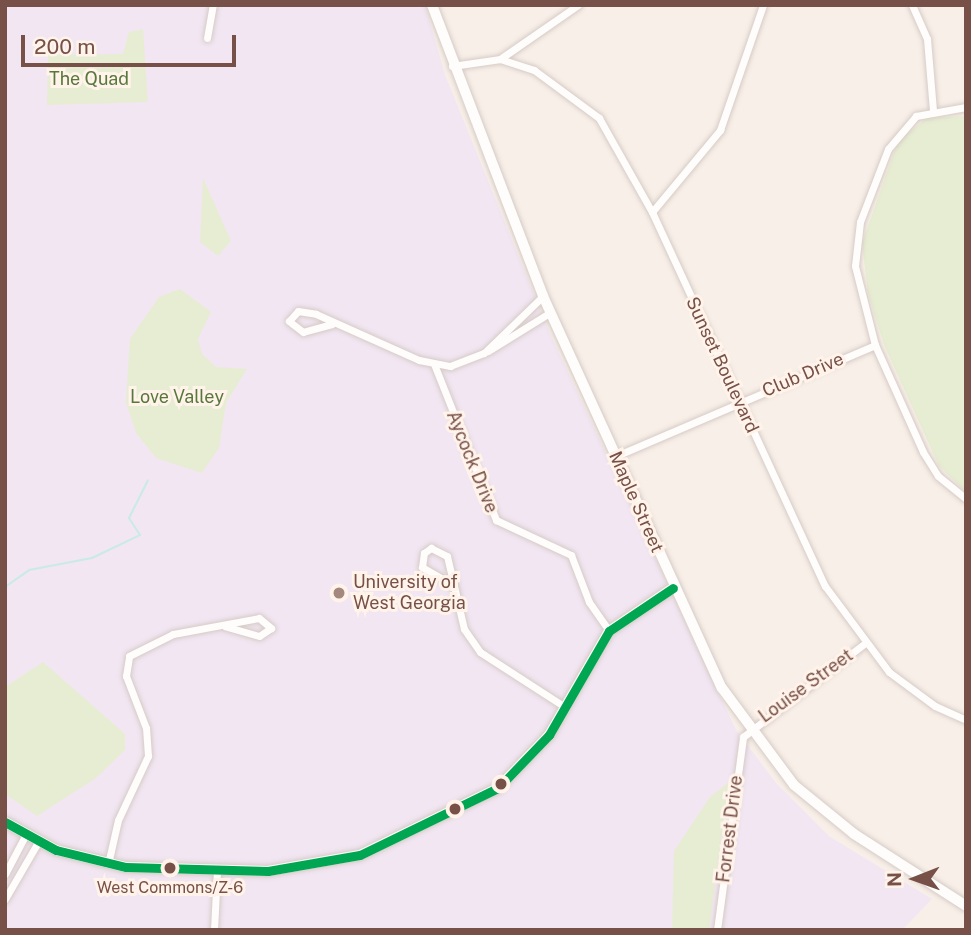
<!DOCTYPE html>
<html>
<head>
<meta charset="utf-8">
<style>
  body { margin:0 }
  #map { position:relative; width:971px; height:935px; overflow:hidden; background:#f8efe8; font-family:"Public Sans",sans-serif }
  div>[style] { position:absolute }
  .education>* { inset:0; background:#f1e6f2 }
  .green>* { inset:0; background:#e7edd2 }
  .stream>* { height:2px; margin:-1px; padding:0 1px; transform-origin:1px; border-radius:1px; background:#c9eae7 }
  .roads { filter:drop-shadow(0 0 2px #d6cbc6) drop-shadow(0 0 2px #d6cbc6) }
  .minor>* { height:7px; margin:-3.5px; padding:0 3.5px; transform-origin:3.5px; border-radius:3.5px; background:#fefdfc }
  .tertiary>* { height:10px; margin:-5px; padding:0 5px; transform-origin:5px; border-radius:5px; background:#fefdfc }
  .secondary>* { height:10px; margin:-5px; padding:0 5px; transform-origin:5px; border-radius:5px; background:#fefdfc }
  .bus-1>* { height:9px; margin:-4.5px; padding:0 4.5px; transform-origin:4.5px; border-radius:4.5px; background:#00a651 }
  .dots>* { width:19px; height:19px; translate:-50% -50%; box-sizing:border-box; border:4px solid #fff3ea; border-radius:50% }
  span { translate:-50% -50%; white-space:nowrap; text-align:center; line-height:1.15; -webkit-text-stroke:6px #fff3ea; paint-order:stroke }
  .bus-label { font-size:16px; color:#775047 }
  .park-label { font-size:18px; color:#57783c }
  .street-label { font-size:18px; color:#775047 }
  .poi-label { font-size:18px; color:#775047 }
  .left { translate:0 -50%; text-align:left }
  .frame { position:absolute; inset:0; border:7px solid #775047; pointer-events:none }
  .north { position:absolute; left:880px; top:844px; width:70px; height:70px; -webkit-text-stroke:5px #fff3ea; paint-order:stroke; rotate:269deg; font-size:19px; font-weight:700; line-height:28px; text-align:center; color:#775047 }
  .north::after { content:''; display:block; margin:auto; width:24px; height:32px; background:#775047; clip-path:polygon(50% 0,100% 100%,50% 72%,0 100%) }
  .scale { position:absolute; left:21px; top:35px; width:215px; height:32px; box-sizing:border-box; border:4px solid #775047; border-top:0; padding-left:9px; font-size:21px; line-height:24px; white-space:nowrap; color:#775047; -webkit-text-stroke:5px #fff3ea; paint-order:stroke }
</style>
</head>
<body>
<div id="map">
  <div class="education">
    <i style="clip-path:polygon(5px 5px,425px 5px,445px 75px,551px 336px,736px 730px,776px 783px,830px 837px,932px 899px,902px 930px,5px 930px)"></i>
  </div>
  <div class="green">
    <i style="clip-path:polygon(143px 29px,148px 102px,47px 105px,48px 55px,123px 54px,129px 32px)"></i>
    <i style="clip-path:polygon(966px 116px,966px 492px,939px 466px,884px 345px,868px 293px,862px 243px,898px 141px,927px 118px)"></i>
    <i style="clip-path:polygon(203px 178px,231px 241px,218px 256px,200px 242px)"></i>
    <i style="clip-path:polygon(180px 289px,211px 312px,198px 339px,202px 354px,216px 367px,247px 369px,226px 403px,219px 448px,202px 473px,156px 458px,136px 433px,126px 402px,130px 339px,159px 297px)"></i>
    <i style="clip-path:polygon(43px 662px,125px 734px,125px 750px,96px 778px,37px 816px,5px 794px,5px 687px)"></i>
    <i style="clip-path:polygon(729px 782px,709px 930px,672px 930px,674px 851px,710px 797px)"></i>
  </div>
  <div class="stream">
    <i style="left:5px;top:587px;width:29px;rotate:-35deg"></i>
    <i style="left:29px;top:570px;width:64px;rotate:-10.8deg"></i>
    <i style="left:92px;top:558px;width:53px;rotate:-25.6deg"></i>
    <i style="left:140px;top:535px;width:20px;rotate:-123deg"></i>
    <i style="left:129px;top:518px;width:42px;rotate:-63.4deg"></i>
  </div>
  <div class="roads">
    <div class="minor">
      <i style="left:912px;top:5px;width:37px;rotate:66deg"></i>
      <i style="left:927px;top:39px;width:71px;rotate:85.2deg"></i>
      <i style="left:207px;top:38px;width:34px;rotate:-80deg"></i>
      <i style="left:500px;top:59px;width:95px;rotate:-34.7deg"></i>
      <i style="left:452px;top:66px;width:49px;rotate:-8.3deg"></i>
      <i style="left:500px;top:59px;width:36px;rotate:18deg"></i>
      <i style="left:534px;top:70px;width:81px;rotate:36.4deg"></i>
      <i style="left:599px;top:118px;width:108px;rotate:60.6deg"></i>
      <i style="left:652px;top:212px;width:412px;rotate:65.2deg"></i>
      <i style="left:825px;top:586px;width:107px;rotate:53.3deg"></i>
      <i style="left:889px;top:672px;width:57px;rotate:36.5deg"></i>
      <i style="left:935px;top:706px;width:34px;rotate:24deg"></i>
      <i style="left:966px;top:107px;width:51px;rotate:169.8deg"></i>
      <i style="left:916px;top:116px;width:43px;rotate:130.3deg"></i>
      <i style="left:888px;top:149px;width:78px;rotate:111deg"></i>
      <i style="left:860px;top:222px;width:44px;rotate:96.5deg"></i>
      <i style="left:855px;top:266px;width:81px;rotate:75.8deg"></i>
      <i style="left:875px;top:345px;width:117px;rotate:65.8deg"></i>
      <i style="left:923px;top:452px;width:28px;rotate:58deg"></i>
      <i style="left:938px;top:476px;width:36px;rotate:39deg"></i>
      <i style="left:652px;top:212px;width:107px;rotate:-50.3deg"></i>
      <i style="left:720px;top:130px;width:132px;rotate:-71deg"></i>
      <i style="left:332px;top:324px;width:30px;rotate:165deg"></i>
      <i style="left:303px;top:332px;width:18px;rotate:-142deg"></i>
      <i style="left:289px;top:321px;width:13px;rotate:-48deg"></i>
      <i style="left:298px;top:311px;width:18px;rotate:9deg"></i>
      <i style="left:316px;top:314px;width:113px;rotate:24.1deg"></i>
      <i style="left:419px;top:360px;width:32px;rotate:11deg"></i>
      <i style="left:450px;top:366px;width:36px;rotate:-21deg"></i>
      <i style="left:484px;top:353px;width:82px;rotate:-44deg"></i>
      <i style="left:488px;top:351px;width:74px;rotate:-31.8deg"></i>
      <i style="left:434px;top:364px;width:168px;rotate:68.3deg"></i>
      <i style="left:496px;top:520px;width:83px;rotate:25deg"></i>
      <i style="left:571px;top:555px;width:50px;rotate:69deg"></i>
      <i style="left:589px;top:602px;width:35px;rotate:55deg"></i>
      <i style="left:616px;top:456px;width:282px;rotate:-23.2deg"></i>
      <i style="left:453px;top:585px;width:36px;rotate:-150deg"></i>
      <i style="left:422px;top:567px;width:14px;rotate:-82deg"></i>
      <i style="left:424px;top:553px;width:9px;rotate:-36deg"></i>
      <i style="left:431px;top:548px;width:18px;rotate:27deg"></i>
      <i style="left:447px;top:556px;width:75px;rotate:76.9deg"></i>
      <i style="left:464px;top:629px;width:28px;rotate:55deg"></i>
      <i style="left:480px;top:652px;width:101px;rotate:32.9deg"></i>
      <i style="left:108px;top:864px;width:45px;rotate:-77.2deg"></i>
      <i style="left:118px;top:820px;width:71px;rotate:-64.9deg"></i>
      <i style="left:148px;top:756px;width:28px;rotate:-94deg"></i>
      <i style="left:146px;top:728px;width:56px;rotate:-111deg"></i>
      <i style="left:126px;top:676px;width:20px;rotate:-81deg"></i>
      <i style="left:129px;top:656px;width:49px;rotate:-26.6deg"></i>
      <i style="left:173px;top:634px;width:87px;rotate:-10.5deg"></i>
      <i style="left:259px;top:618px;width:16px;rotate:40deg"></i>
      <i style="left:271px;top:628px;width:14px;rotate:146deg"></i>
      <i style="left:259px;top:636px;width:35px;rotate:-164deg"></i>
      <i style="left:5px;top:874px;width:43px;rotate:-62.2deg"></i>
      <i style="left:5px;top:899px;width:66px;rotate:-59.9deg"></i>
      <i style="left:214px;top:930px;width:59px;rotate:-87.1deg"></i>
      <i style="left:717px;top:930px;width:195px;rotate:-82.3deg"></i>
      <i style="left:743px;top:737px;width:154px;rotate:-37.6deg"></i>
    </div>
    <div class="tertiary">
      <i style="left:5px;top:822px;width:58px;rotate:28.8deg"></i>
      <i style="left:56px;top:850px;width:72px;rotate:13.7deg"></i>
      <i style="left:126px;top:867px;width:142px;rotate:1.6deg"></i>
      <i style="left:268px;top:871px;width:93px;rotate:-9.9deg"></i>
      <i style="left:360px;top:855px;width:153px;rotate:-25.9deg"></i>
      <i style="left:498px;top:788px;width:74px;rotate:-46.1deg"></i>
      <i style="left:549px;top:735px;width:120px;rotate:-60deg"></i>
      <i style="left:609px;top:631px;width:77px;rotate:-33.9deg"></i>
    </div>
    <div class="secondary">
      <i style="left:432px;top:5px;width:311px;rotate:69.1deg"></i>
      <i style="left:543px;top:296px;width:431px;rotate:65.5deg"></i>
      <i style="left:722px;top:688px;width:121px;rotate:53.4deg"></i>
      <i style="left:794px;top:785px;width:77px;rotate:39.2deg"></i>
      <i style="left:854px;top:834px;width:133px;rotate:32.7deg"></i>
    </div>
  </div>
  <div class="bus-1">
    <i style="left:5px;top:822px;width:58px;rotate:28.8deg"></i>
    <i style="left:56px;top:850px;width:72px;rotate:13.7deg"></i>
    <i style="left:126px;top:867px;width:142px;rotate:1.6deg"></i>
    <i style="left:268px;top:871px;width:93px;rotate:-9.9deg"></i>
    <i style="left:360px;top:855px;width:153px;rotate:-25.9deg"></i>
    <i style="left:498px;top:788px;width:74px;rotate:-46.1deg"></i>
    <i style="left:549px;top:735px;width:120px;rotate:-60deg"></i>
    <i style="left:609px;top:631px;width:77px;rotate:-33.9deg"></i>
  </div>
  <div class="dots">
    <i style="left:339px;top:593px;background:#a4887f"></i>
    <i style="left:501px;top:784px;background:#775047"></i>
    <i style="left:455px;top:809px;background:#775047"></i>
    <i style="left:170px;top:868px;background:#775047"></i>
  </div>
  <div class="bus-label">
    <span style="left:170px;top:888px">West Commons/Z-6</span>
  </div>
  <div class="park-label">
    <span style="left:89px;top:79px">The Quad</span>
    <span style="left:177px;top:397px">Love Valley</span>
  </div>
  <div class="street-label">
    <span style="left:722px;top:365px;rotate:65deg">Sunset Boulevard</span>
    <span style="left:803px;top:375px;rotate:-23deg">Club Drive</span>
    <span style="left:472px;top:462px;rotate:68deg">Aycock Drive</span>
    <span style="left:636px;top:502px;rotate:66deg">Maple Street</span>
    <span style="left:806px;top:686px;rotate:-36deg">Louise Street</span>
    <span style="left:730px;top:829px;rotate:-83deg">Forrest Drive</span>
  </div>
  <div class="poi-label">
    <span class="left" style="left:353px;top:593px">University of<br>West Georgia</span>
  </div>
  <div class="frame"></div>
  <div class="north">N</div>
  <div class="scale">200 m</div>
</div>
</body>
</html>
